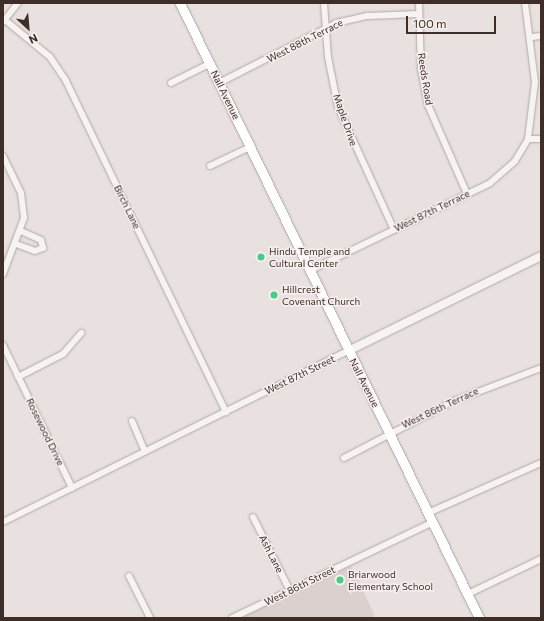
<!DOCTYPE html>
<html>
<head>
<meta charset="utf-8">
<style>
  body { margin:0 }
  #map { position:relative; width:544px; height:621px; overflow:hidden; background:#e8e1df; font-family:Commissioner,sans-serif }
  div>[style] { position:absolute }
  .built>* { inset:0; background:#dad0cd }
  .roads { filter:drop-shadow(0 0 1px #b2a8a4) drop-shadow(0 0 1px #b2a8a4) }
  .minor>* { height:6px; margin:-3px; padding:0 3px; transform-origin:3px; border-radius:3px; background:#f6f3f1 }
  .tertiary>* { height:8px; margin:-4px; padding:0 4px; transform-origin:4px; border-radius:4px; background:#f6f3f1 }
  .secondary>* { height:9px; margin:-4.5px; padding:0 4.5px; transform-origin:4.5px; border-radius:4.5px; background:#fff }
  .dots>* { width:11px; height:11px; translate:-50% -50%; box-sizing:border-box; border:2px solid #f6efee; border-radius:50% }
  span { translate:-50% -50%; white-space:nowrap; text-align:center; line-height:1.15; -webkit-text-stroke:3px #f6efee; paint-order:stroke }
  .street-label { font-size:10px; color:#3f2e28 }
  .poi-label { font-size:10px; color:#3f2e28 }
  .left { translate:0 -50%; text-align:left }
  .frame { position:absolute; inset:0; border:4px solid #3f2e28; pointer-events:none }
  .north { position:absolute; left:8px; top:8px; width:40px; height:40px; -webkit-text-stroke:3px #f6efee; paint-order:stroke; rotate:154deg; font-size:11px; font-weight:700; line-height:16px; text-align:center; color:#3f2e28 }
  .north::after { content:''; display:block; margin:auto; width:14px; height:18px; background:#3f2e28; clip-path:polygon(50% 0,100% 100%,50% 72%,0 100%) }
  .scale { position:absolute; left:406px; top:16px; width:90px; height:18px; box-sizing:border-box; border:2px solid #3f2e28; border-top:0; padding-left:5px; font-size:12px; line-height:14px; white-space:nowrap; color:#3f2e28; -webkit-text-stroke:3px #f6efee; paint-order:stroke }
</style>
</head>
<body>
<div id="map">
  <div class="built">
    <i style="clip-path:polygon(351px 566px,374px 614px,372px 618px,241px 618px)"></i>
  </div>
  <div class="roads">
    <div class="minor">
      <i style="left:324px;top:3px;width:54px;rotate:85.8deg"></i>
      <i style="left:328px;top:57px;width:51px;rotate:78.7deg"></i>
      <i style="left:338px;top:107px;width:135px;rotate:65.5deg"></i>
      <i style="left:419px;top:3px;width:66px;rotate:88.3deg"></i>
      <i style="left:421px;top:69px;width:37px;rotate:79deg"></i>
      <i style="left:428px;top:105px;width:97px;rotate:66.3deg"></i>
      <i style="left:5px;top:20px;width:58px;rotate:39.4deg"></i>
      <i style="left:50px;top:57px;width:29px;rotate:56deg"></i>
      <i style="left:66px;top:81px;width:368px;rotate:64.2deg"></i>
      <i style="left:3px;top:22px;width:24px;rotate:-52deg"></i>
      <i style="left:532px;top:37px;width:9px;rotate:-6deg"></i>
      <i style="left:171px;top:83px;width:42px;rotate:-26.6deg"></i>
      <i style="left:219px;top:83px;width:131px;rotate:-27.1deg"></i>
      <i style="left:336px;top:23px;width:32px;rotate:-13deg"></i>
      <i style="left:367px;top:16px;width:52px;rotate:-2.2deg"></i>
      <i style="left:528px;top:139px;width:13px"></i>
      <i style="left:3px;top:156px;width:41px;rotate:64.1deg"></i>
      <i style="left:21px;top:193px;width:25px;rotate:83deg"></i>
      <i style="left:24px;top:218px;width:60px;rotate:110.6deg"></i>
      <i style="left:210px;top:166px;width:44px;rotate:-25.4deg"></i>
      <i style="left:16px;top:244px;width:20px;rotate:20deg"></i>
      <i style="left:35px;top:251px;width:9px;rotate:-21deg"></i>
      <i style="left:43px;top:248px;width:8px;rotate:-104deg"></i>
      <i style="left:41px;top:240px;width:22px;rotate:-156deg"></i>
      <i style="left:309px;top:271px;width:201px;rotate:-25.9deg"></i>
      <i style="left:490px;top:183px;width:33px;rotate:-41deg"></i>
      <i style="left:515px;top:161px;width:26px;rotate:-59deg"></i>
      <i style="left:528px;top:139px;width:57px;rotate:-83deg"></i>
      <i style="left:535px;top:82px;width:80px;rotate:-97.2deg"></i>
      <i style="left:3px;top:345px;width:159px;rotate:64.2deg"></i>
      <i style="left:18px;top:377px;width:51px;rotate:-27.1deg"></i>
      <i style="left:63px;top:354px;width:28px;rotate:-49deg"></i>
      <i style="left:132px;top:421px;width:33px;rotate:67deg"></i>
      <i style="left:344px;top:458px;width:124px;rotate:-27.4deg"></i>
      <i style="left:454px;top:401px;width:93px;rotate:-20.8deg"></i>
      <i style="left:428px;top:513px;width:124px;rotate:-23.9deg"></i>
      <i style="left:253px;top:517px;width:83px;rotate:63.4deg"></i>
      <i style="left:3px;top:522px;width:385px;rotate:-26.4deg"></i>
      <i style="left:129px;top:576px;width:47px;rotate:63.4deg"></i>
      <i style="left:468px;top:594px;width:81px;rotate:-25.6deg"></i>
      <i style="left:232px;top:618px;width:223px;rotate:-25.5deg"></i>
    </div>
    <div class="tertiary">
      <i style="left:348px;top:351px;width:215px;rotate:-26.2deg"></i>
    </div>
    <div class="secondary">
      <i style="left:180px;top:3px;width:684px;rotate:64.07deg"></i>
    </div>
  </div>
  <div class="dots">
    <i style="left:261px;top:257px;background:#44cd84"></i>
    <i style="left:274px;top:295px;background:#44cd84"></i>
    <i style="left:340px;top:580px;background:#44cd84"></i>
  </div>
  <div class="street-label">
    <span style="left:305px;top:41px;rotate:-27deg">West 88th Terrace</span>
    <span style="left:425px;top:79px;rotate:81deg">Reeds Road</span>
    <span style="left:225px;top:95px;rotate:64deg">Nall Avenue</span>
    <span style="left:345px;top:120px;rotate:71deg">Maple Drive</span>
    <span style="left:127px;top:207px;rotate:64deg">Birch Lane</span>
    <span style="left:432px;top:211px;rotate:-26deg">West 87th Terrace</span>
    <span style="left:300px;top:375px;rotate:-26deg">West 87th Street</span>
    <span style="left:364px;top:383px;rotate:63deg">Nall Avenue</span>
    <span style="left:440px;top:408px;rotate:-25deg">West 86th Terrace</span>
    <span style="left:45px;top:432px;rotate:64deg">Rosewood Drive</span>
    <span style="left:271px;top:554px;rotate:63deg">Ash Lane</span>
    <span style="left:300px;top:586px;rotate:-26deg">West 86th Street</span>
  </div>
  <div class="poi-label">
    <span class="left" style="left:269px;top:257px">Hindu Temple and<br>Cultural Center</span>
    <span class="left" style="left:282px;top:295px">Hillcrest<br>Covenant Church</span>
    <span class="left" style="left:348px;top:580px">Briarwood<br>Elementary School</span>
  </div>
  <div class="frame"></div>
  <div class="north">N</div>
  <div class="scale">100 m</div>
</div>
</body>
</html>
